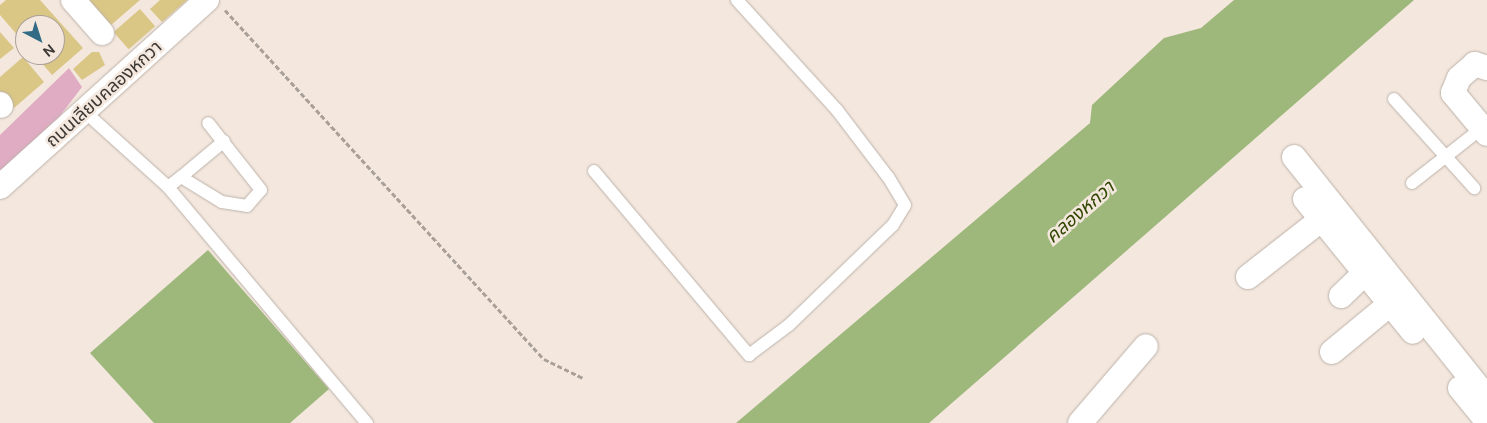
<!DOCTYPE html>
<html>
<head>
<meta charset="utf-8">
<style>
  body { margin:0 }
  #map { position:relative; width:1487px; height:423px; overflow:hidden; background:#f3e7de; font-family:"DM Sans","Noto Sans Thai",sans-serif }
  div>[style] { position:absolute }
  .green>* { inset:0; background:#dfacc3 }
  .water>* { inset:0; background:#9eb77b }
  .building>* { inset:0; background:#dac685; transform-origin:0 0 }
  .path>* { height:3px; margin-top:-1.5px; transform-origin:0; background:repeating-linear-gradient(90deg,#a9a099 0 5px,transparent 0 7.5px) }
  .roads { filter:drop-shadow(0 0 1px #bdb2a9) drop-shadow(0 0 1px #bdb2a9) }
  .lane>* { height:12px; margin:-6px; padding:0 6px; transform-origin:6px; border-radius:6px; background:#fff }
  .street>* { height:24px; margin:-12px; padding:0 12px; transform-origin:12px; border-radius:12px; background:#fff }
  span { translate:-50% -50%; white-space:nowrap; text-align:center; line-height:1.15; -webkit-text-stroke:5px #f3e7de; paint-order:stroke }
  .street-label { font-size:18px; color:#3d3834 }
  .water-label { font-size:19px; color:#314701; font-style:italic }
  .north { position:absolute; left:15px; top:15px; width:50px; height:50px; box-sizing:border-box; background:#f3e7de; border:1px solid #aaa19a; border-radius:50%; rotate:140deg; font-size:14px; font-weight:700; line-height:20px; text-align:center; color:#3d3834 }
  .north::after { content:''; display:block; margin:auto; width:18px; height:22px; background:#316b84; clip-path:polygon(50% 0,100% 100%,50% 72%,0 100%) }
</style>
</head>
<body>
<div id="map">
  <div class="green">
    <i style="clip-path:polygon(69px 68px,82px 87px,53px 125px,0 173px,0 135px)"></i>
  </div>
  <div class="water">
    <i style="clip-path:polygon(1234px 0,1414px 0,929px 423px,736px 423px,1090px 123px,1092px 105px,1164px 38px,1201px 28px)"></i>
    <i style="clip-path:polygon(208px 250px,329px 389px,290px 423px,154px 423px,90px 353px)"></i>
  </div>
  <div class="building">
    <i style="clip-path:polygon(6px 0,40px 0,83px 48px,52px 75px,35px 55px,55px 55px,55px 25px,25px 25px,25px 44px,0 15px,0 5px)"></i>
    <i style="clip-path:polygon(88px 0,140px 0,111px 25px)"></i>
    <i style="clip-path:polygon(160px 0,187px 0,162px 22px,150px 9px)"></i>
    <i style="left:140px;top:9px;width:23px;height:35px;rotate:49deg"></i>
    <i style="clip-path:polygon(0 32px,14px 48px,0 59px)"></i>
    <i style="clip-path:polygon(92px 52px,99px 52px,105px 65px,82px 80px,73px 69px)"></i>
    <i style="clip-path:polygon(23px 57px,44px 82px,14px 108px,0 91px,0 77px)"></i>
  </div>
  <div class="path">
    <i style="left:225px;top:10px;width:473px;rotate:47.6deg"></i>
    <i style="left:544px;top:359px;width:43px;rotate:26deg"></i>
  </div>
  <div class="roads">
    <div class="lane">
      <i style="left:1394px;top:99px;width:120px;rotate:48deg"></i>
      <i style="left:84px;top:111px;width:113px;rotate:42.1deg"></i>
      <i style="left:168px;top:187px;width:309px;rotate:49.9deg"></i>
      <i style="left:594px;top:171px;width:241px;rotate:49.9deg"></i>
      <i style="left:749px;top:355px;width:50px;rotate:-36.9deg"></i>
      <i style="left:789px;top:325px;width:144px;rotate:-43.9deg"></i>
      <i style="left:893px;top:225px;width:23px;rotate:-59deg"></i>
      <i style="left:905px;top:205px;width:33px;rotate:-121deg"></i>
      <i style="left:888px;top:177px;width:84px;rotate:-127.3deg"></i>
      <i style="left:837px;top:110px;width:149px;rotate:-132.3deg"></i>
      <i style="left:181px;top:177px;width:56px;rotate:-39.9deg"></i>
      <i style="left:1412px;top:183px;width:89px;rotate:-38.2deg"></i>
      <i style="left:168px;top:187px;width:16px;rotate:-38deg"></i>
      <i style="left:181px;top:177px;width:48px;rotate:31.4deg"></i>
      <i style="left:222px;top:202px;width:25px;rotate:9deg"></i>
      <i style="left:247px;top:206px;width:21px;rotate:-49deg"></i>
      <i style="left:261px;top:190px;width:85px;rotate:-128.3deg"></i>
    </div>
    <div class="street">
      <i style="left:73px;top:0;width:44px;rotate:48.7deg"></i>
      <i style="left:1487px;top:68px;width:13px;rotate:-162deg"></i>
      <i style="left:1475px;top:64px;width:21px;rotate:139deg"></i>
      <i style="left:1459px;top:78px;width:16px;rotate:112deg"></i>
      <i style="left:1453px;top:93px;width:53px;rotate:50.3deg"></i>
      <i style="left:0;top:104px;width:2px;rotate:63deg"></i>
      <i style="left:1294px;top:157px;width:309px;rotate:51.3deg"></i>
      <i style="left:0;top:187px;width:279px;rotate:-42.1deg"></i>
      <i style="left:1305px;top:199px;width:171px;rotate:50.9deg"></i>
      <i style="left:1248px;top:277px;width:94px;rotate:-38.1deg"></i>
      <i style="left:1341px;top:296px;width:33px;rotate:-44deg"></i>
      <i style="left:1332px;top:352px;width:75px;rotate:-39.6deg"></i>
      <i style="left:1460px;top:388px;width:43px;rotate:50.7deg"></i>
      <i style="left:1080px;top:423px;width:101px;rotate:-49.4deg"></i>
    </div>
  </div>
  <div class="street-label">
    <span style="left:104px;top:94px;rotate:-42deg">ถนนเลียบคลองหกวา</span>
  </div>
  <div class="water-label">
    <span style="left:1080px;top:212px;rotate:-41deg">คลองหกวา</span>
  </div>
  <div class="north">N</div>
</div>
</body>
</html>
